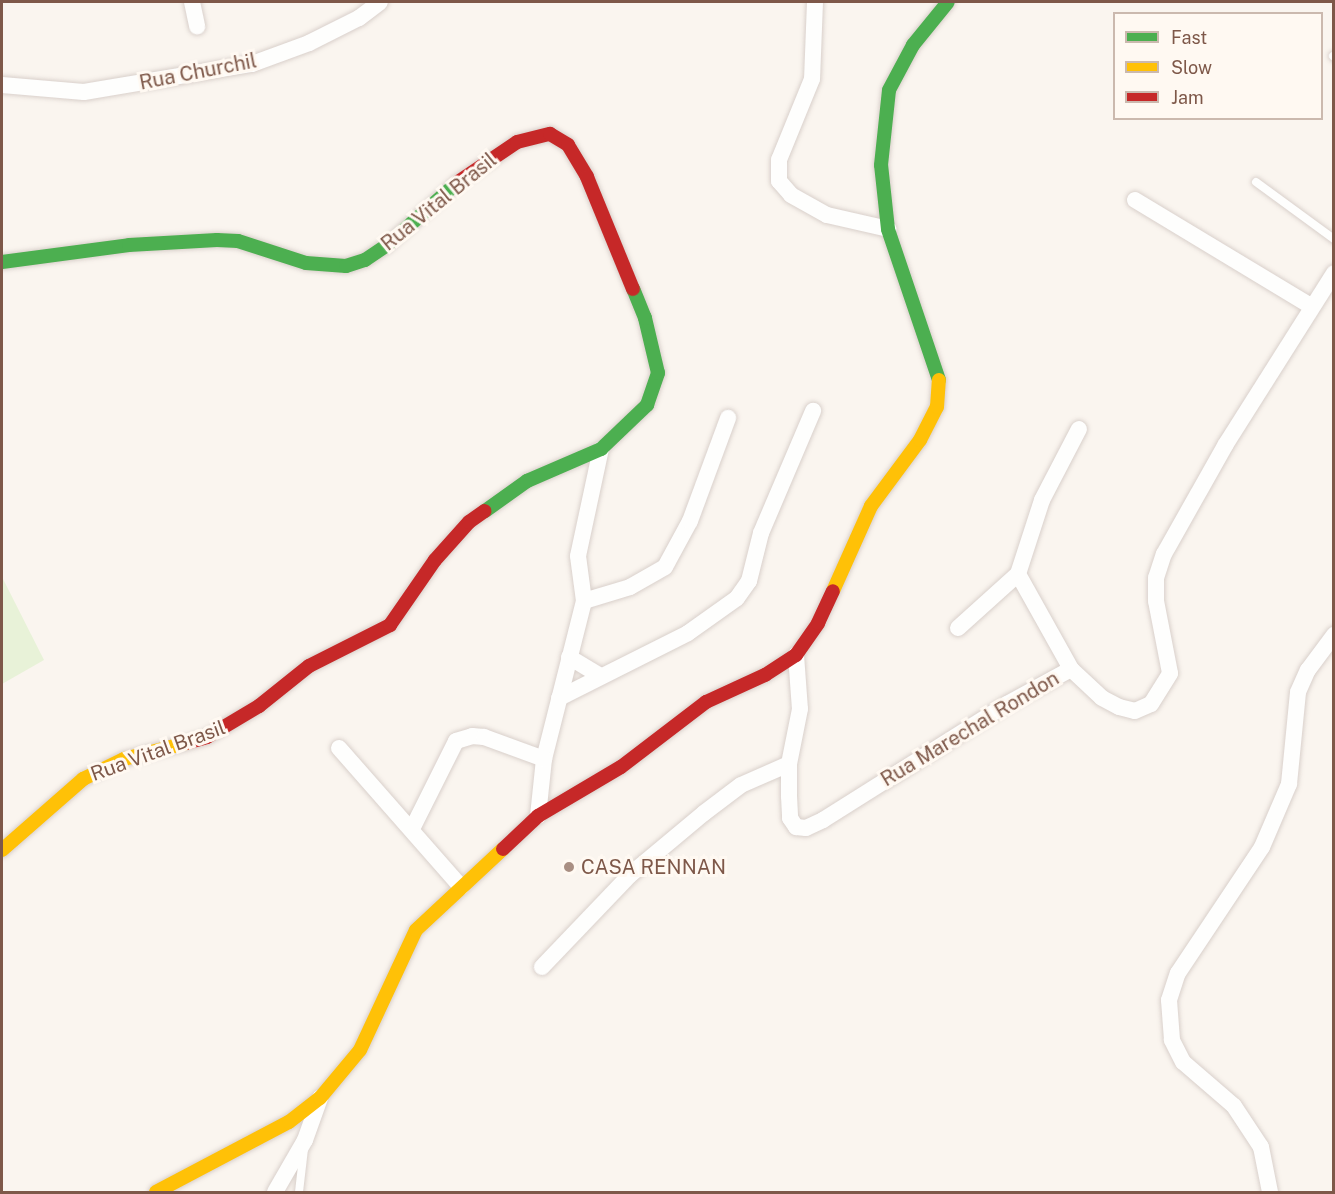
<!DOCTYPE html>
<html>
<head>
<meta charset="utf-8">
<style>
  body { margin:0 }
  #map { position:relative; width:1335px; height:1194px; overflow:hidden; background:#faf5ef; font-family:"Public Sans",sans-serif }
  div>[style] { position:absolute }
  .green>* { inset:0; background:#e8f2d8 }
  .roads { filter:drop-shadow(0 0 2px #d9d0cb) drop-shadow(0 0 2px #d9d0cb) }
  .lane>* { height:8px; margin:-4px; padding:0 4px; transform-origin:4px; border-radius:4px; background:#fefefd }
  .street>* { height:16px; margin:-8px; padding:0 8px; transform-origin:8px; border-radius:8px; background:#fefefd }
  .fast>* { height:14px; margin:-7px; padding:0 7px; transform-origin:7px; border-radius:7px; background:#4caf50 }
  .slow>* { height:14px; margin:-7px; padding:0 7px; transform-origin:7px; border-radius:7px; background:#ffc107 }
  .jam>* { height:14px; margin:-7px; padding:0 7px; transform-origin:7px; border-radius:7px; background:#c62828 }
  .dots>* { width:16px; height:16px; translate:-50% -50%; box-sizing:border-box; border:3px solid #fff9f2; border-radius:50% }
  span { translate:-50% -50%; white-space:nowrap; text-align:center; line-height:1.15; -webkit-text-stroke:6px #fff9f2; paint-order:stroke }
  .street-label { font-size:20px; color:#7e5849 }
  .poi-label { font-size:20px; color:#7e5849 }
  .left { translate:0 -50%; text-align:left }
  .frame { position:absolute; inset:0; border:3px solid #7e5849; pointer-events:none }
  .legend { position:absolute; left:1113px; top:12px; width:210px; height:108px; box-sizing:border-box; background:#fff9f2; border:2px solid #cbb9ae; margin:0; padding:8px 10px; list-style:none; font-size:18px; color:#7e5849 }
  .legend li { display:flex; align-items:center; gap:12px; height:30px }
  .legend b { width:30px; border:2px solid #cbb9ae }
</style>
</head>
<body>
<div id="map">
  <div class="green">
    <i style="clip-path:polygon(2px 577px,44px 660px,2px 684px)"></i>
  </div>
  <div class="roads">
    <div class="lane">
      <i style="left:1333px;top:56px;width:1px;rotate:45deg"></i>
      <i style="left:1256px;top:182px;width:97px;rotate:36.2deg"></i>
      <i style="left:299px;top:1192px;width:43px;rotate:-83.4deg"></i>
    </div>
    <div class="street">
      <i style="left:192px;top:2px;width:25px;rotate:78deg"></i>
      <i style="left:815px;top:2px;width:77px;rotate:92.2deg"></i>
      <i style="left:812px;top:79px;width:87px;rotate:112.2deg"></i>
      <i style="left:779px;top:160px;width:21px;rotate:90deg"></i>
      <i style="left:779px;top:181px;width:18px;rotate:49deg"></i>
      <i style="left:791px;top:195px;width:41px;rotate:29.1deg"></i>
      <i style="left:827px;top:215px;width:63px;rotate:12.9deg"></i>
      <i style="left:2px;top:85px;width:82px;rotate:4.9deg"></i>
      <i style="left:84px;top:92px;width:170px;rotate:-9.5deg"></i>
      <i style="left:252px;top:64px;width:61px;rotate:-20.2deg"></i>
      <i style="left:309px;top:43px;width:56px;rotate:-26.6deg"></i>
      <i style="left:359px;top:18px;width:26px;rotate:-37deg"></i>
      <i style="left:1135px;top:200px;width:205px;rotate:31.1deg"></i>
      <i style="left:1018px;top:574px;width:109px;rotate:60.8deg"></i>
      <i style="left:584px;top:601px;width:48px;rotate:-16.9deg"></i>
      <i style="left:630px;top:587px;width:40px;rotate:-29.7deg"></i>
      <i style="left:665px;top:567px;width:52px;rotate:-61.5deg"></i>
      <i style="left:690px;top:521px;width:110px;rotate:-69.7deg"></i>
      <i style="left:958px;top:628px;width:81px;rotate:-42deg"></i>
      <i style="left:1018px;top:574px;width:78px;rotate:-72deg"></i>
      <i style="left:1042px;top:500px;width:80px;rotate:-62.5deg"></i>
      <i style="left:796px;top:655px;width:54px;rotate:85.8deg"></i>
      <i style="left:800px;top:709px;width:56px;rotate:101.3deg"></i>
      <i style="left:789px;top:764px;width:32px;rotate:90deg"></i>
      <i style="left:789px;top:796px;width:22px;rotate:87deg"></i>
      <i style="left:790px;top:818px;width:11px;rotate:56deg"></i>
      <i style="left:796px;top:827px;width:10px;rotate:6deg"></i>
      <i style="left:806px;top:828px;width:19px;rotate:-25deg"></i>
      <i style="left:823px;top:820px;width:218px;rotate:-32.2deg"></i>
      <i style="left:1007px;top:704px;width:73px;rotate:-28.7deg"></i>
      <i style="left:1071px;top:669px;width:42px;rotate:43.1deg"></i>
      <i style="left:1102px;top:698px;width:19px;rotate:28deg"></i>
      <i style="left:1119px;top:707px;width:16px;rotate:14deg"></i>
      <i style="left:1135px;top:711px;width:17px;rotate:-24deg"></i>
      <i style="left:1151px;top:704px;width:36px;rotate:-58deg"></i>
      <i style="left:1170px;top:673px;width:73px;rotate:-101deg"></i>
      <i style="left:1156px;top:601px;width:23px;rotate:-90deg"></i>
      <i style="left:1156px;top:578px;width:25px;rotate:-72deg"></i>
      <i style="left:1164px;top:554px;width:126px;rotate:-60.6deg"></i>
      <i style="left:1226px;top:444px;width:202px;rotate:-57.7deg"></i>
      <i style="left:569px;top:657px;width:35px;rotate:31deg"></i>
      <i style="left:559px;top:698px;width:144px;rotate:-26.7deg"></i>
      <i style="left:688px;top:633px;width:60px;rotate:-35.5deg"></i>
      <i style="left:737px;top:598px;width:21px;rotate:-55deg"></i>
      <i style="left:749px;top:581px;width:49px;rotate:-76deg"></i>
      <i style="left:761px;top:533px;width:133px;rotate:-66.9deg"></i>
      <i style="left:339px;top:748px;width:185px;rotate:48.7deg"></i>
      <i style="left:538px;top:816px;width:57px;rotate:-84deg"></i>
      <i style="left:544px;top:759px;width:163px;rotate:-75.8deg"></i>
      <i style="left:584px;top:601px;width:45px;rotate:-97.6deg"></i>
      <i style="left:578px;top:556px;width:109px;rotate:-77.9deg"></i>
      <i style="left:412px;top:829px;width:98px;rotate:-63.4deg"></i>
      <i style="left:456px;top:741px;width:17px;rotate:-17deg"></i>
      <i style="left:472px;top:736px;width:12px;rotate:5deg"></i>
      <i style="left:484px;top:737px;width:64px;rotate:20.1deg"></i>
      <i style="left:542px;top:967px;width:129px;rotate:-46.3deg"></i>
      <i style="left:631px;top:874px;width:95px;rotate:-39.9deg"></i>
      <i style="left:704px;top:813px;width:46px;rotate:-37.1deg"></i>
      <i style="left:741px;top:785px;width:52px;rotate:-23.6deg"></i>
      <i style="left:275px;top:1192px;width:60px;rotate:-60deg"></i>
      <i style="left:305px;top:1140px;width:45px;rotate:-70.3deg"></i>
      <i style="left:1270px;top:1192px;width:46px;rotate:-101.3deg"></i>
      <i style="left:1261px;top:1147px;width:49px;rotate:-123.4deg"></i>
      <i style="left:1234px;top:1106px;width:67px;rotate:-139.2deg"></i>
      <i style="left:1183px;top:1062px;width:25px;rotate:-117deg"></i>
      <i style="left:1172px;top:1040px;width:40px;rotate:-94.3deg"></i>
      <i style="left:1169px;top:1000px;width:28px;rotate:-72deg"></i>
      <i style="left:1178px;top:973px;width:151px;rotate:-56.3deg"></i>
      <i style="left:1262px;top:847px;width:69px;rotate:-66.8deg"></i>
      <i style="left:1289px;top:784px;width:92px;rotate:-84.4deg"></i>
      <i style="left:1298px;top:692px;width:24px;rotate:-66deg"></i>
      <i style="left:1308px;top:670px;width:44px;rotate:-53.4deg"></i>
    </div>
    <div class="fast">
      <i style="left:2px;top:262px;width:128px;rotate:-7.6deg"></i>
      <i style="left:129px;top:245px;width:88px;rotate:-3.3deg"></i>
      <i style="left:217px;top:240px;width:21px;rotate:3deg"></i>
      <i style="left:238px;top:241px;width:71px;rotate:17.9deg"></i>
      <i style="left:306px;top:263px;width:40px;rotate:4.3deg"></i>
      <i style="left:346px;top:266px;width:20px;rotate:-18deg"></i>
      <i style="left:365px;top:260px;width:25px;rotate:-34deg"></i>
      <i style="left:386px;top:246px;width:96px;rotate:-41.6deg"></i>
      <i style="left:939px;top:380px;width:159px;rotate:-108.7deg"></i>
      <i style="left:888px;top:229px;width:64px;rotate:-96.2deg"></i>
      <i style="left:881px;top:165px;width:75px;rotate:-83.9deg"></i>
      <i style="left:889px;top:90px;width:51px;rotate:-61.9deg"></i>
      <i style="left:913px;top:45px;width:55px;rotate:-50.9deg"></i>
      <i style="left:485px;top:511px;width:52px;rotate:-35.5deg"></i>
      <i style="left:527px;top:481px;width:81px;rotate:-23.4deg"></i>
      <i style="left:601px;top:449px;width:64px;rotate:-43.7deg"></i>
      <i style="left:647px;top:405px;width:34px;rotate:-71deg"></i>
      <i style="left:658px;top:373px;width:57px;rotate:-103.3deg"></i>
      <i style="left:645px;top:318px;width:31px;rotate:-112deg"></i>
    </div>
    <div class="slow">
      <i style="left:833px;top:591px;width:93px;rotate:-65.9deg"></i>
      <i style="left:871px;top:506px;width:82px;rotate:-53.4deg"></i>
      <i style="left:920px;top:440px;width:37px;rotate:-63deg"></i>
      <i style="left:937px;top:407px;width:27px;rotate:-86deg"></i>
      <i style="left:2px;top:850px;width:108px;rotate:-41.2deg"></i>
      <i style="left:83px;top:779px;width:46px;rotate:-26deg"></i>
      <i style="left:124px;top:759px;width:64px;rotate:-14.5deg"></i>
      <i style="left:156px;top:1192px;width:150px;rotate:-27.8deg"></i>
      <i style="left:289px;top:1122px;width:39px;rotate:-38deg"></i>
      <i style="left:320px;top:1098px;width:62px;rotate:-50.2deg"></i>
      <i style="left:360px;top:1050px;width:132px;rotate:-65deg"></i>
      <i style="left:416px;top:930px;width:119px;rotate:-43deg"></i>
    </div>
    <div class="jam">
      <i style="left:458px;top:182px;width:71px;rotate:-34.1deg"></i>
      <i style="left:517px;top:142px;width:34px;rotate:-14deg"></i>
      <i style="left:550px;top:134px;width:21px;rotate:31deg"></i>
      <i style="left:568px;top:145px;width:37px;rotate:59deg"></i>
      <i style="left:587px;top:177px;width:121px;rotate:67.7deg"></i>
      <i style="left:186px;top:743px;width:22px;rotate:-16deg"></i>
      <i style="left:207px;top:737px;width:61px;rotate:-30.8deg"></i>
      <i style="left:259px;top:706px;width:64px;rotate:-38.7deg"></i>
      <i style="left:309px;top:666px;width:91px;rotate:-26.8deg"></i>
      <i style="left:390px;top:625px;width:79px;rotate:-55.3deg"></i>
      <i style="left:435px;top:560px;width:51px;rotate:-48.2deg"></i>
      <i style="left:469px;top:522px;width:19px;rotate:-35deg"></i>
      <i style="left:503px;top:849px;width:48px;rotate:-43.3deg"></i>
      <i style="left:538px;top:816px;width:96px;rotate:-30.6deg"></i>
      <i style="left:621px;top:767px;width:107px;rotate:-37.4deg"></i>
      <i style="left:706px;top:702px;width:65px;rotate:-24.6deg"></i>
      <i style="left:765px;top:675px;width:37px;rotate:-33deg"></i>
      <i style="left:796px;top:655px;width:39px;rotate:-55deg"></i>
      <i style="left:818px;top:623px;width:35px;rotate:-65deg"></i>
    </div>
  </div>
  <div class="dots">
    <i style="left:569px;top:867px;background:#a98f83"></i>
  </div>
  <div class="street-label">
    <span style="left:198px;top:72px;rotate:-11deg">Rua Churchil</span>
    <span style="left:439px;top:202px;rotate:-39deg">Rua Vital Brasil</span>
    <span style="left:970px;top:729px;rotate:-31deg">Rua Marechal Rondon</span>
    <span style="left:158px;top:751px;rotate:-20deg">Rua Vital Brasil</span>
  </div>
  <div class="poi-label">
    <span class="left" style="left:581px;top:867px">CASA RENNAN</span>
  </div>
  <div class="frame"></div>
  <ul class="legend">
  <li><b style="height:8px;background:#4caf50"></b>Fast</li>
  <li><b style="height:8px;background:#ffc107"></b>Slow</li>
  <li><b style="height:8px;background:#c62828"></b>Jam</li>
  </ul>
</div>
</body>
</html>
